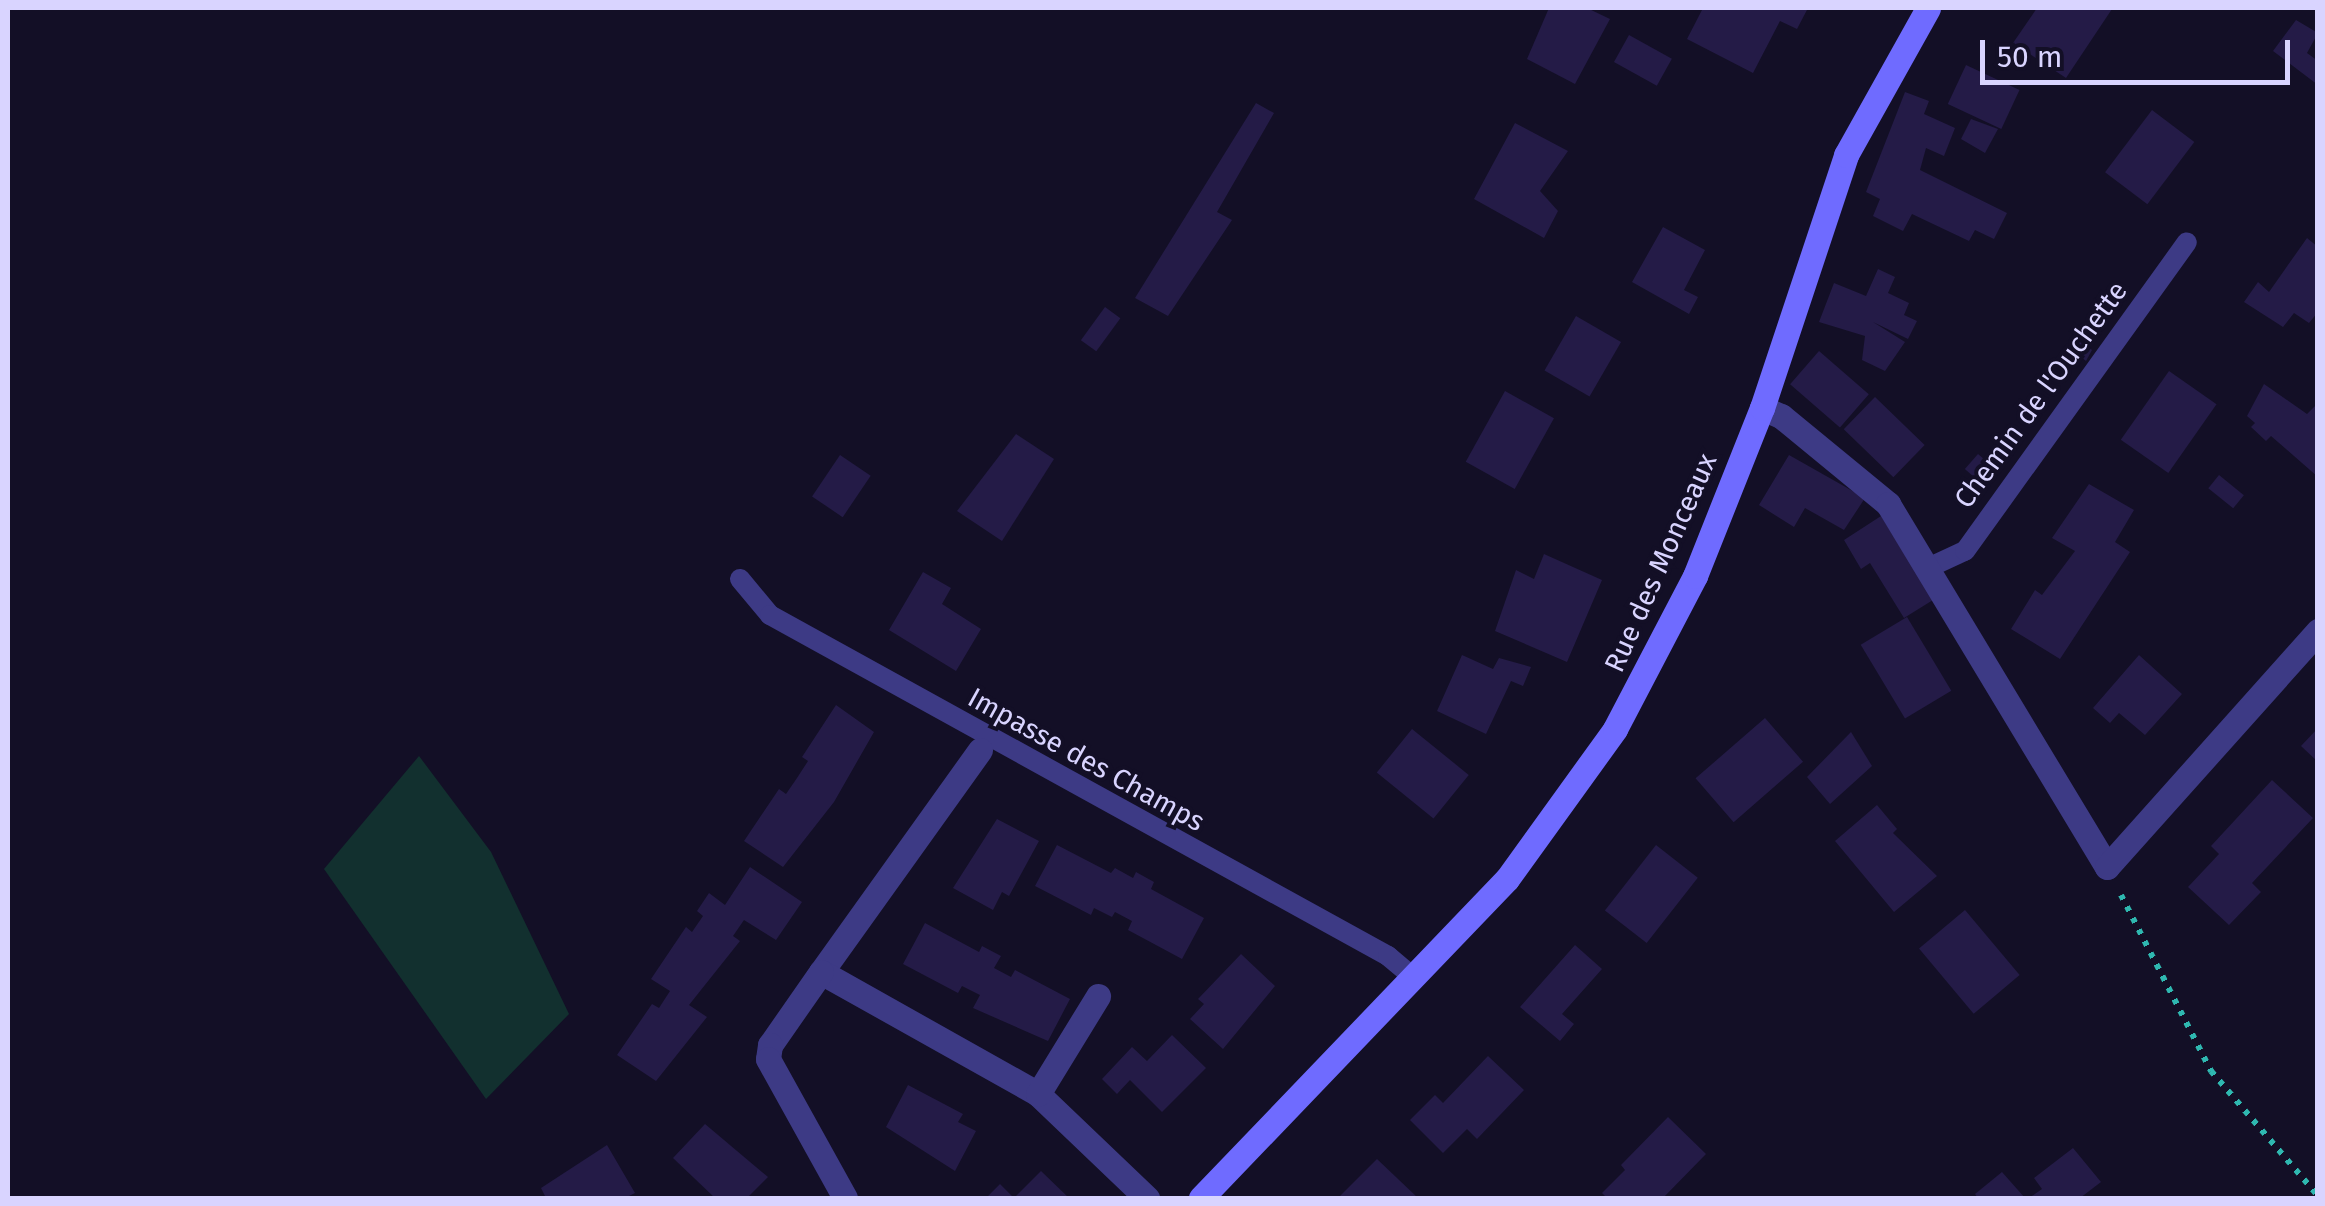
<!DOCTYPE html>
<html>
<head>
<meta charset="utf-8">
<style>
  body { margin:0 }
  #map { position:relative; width:2325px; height:1206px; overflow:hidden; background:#130f26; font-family:"Fira Sans",sans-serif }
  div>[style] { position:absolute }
  .green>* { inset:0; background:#12302f }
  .building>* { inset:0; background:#241b47; transform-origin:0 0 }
  .path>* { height:6px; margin-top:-3px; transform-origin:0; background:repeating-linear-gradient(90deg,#2fb8b0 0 5px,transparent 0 13px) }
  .service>* { height:20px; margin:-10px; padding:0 10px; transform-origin:10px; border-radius:10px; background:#3d3a85 }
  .minor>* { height:25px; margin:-12.5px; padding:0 12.5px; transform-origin:12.5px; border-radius:12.5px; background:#3d3a85 }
  .secondary>* { height:25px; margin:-12.5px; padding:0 12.5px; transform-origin:12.5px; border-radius:12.5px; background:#6f6bff }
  span { translate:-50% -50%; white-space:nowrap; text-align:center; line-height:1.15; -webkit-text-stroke:8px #130f26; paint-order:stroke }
  .street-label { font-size:28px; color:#d9d4ff }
  .frame { position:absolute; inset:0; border:10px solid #d9d4ff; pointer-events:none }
  .scale { position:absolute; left:1980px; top:40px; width:310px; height:45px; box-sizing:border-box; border:5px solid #d9d4ff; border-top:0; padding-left:12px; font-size:30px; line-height:35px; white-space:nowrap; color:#d9d4ff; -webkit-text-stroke:8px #130f26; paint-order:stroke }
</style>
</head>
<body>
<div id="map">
  <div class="green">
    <i style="clip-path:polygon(419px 756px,491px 852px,569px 1014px,486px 1099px,324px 869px)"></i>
  </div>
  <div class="building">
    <i style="clip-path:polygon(1549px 8px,1587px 8px,1610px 19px,1575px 84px,1527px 59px)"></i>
    <i style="clip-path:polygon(1703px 8px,1808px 8px,1797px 29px,1780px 21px,1753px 73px,1687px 39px)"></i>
    <i style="clip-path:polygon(2037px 8px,2112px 9px,2066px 78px,2013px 43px)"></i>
    <i style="clip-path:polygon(2296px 20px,2318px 33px,2307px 53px,2318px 61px,2318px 85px,2273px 51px)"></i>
    <i style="left:1629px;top:35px;width:49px;height:31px;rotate:29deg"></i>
    <i style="left:1966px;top:65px;width:59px;height:43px;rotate:25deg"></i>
    <i style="clip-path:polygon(1905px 92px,1929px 101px,1924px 114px,1955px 128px,1944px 156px,1926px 148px,1920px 170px,2007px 213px,1994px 239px,1975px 230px,1969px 241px,1912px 214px,1903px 231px,1873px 216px,1880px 199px,1866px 192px)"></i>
    <i style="clip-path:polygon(1256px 103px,1274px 113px,1217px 212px,1232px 220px,1168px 316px,1135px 298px)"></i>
    <i style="left:2152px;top:110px;width:53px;height:78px;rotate:37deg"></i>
    <i style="clip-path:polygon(1971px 119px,1998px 129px,1985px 153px,1961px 139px)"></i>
    <i style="clip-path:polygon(1515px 123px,1568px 151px,1540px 191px,1558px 211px,1544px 238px,1474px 199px)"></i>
    <i style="clip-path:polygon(1663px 227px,1705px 250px,1684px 290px,1698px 297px,1689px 314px,1632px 282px)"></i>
    <i style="clip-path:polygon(2307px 238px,2318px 247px,2318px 312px,2309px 323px,2294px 313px,2283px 327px,2244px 302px,2258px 282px,2269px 292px)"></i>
    <i style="clip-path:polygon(1878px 269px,1895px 277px,1888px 293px,1909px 303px,1904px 315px,1917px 321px,1908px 339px,1873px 322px,1905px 342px,1885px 371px,1862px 360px,1865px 336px,1819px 322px,1834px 283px,1866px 296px)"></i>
    <i style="left:1105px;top:307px;width:19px;height:41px;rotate:36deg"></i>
    <i style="left:1576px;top:316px;width:52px;height:63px;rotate:30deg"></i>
    <i style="clip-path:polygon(2077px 339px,2092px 350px,2086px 361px,2071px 349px)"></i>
    <i style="left:1819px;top:351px;width:66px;height:44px;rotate:41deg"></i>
    <i style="left:2169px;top:371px;width:58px;height:84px;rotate:35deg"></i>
    <i style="clip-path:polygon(2264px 384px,2307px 414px,2318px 403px,2318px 477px,2271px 436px,2266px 441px,2251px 427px,2255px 423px,2247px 416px)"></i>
    <i style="left:1505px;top:391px;width:56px;height:81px;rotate:29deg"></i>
    <i style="left:1875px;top:397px;width:69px;height:45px;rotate:44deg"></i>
    <i style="clip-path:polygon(1016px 434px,1054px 459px,1002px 541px,957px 511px)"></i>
    <i style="left:1978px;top:454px;width:28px;height:20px;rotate:41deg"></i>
    <i style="left:840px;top:455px;width:37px;height:50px;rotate:34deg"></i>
    <i style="clip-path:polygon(1789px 455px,1865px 498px,1844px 530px,1805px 508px,1794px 527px,1759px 505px)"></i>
    <i style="left:2219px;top:475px;width:32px;height:17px;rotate:39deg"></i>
    <i style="clip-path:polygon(2089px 484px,2134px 510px,2115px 542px,2130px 552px,2060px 659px,2011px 629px,2035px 590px,2042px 595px,2075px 551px,2052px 538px)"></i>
    <i style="clip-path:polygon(1881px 516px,1933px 600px,1904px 618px,1870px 563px,1861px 569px,1844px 540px)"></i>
    <i style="clip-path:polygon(1544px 554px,1602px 580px,1567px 662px,1495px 631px,1516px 570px,1534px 579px)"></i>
    <i style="clip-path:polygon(923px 572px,951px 588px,942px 604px,981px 629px,956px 671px,889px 630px)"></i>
    <i style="left:1907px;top:617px;width:86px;height:54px;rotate:59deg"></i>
    <i style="clip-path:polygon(1462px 655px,1493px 669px,1499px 658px,1531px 667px,1523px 686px,1511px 681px,1486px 734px,1437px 711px)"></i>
    <i style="clip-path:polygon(2139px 655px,2182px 694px,2145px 735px,2119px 713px,2110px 723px,2093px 708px)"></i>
    <i style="clip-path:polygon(836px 705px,874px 732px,834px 802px,783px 867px,744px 841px,779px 789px,786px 794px,797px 778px,808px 761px,802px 757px)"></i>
    <i style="left:1765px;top:718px;width:58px;height:92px;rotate:49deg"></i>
    <i style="clip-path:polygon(2318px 728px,2318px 762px,2301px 746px)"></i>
    <i style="left:1412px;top:729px;width:73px;height:56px;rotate:39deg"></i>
    <i style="clip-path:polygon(1851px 732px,1872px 766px,1830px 804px,1807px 777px)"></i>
    <i style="clip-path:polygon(2272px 780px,2313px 818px,2252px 883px,2261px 892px,2229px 925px,2188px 887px,2219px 854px,2211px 846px)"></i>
    <i style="clip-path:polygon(1877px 805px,1897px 829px,1893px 833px,1937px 876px,1894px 912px,1835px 841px)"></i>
    <i style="clip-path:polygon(997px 819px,1039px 841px,1009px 896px,1002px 892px,993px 910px,953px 888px)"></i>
    <i style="clip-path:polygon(1057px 845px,1111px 873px,1115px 868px,1133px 878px,1136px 872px,1154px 882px,1151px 889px,1204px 918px,1182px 959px,1128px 930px,1132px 921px,1115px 912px,1112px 917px,1094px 908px,1091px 915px,1035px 886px)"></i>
    <i style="left:1656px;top:845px;width:53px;height:83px;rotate:38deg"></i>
    <i style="clip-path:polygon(750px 867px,802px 902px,776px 940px,744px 920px,733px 936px,740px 941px,689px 1005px,707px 1017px,656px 1081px,617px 1055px,652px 1004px,659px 1008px,670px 991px,651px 979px,686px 927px,692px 932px,703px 916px,697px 911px,709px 893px,725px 905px)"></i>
    <i style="left:1965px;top:910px;width:85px;height:60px;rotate:50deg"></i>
    <i style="clip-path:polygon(925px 923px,979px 952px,982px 946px,1001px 956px,994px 968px,1011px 977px,1015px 970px,1070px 999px,1048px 1041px,973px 1008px,980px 995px,962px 986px,958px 993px,903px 964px)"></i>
    <i style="clip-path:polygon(1575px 945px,1602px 969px,1562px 1014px,1574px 1024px,1560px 1041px,1520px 1007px)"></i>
    <i style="clip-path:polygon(1241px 954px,1275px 986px,1223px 1049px,1190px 1019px,1204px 1004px,1198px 999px)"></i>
    <i style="clip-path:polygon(1172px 1035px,1206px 1068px,1162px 1112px,1130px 1080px,1117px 1094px,1102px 1079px,1132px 1047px,1147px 1061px)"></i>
    <i style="clip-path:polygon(1488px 1056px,1524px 1090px,1477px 1139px,1467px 1129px,1443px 1153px,1410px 1120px,1435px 1095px,1443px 1103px)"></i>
    <i style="clip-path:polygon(908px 1085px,963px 1114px,958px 1122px,976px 1131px,955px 1171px,886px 1127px)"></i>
    <i style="clip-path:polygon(1668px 1117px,1706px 1154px,1663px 1198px,1607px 1198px,1602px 1193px,1625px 1170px,1621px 1165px)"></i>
    <i style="clip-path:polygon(705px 1124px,768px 1177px,747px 1198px,715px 1198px,673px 1158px)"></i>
    <i style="clip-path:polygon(607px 1145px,635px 1193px,625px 1198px,546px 1198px,541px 1188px)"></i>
    <i style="clip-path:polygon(2073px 1148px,2101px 1182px,2080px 1198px,2029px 1198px,2042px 1189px,2034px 1178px)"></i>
    <i style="clip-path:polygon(1377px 1159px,1418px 1198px,1338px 1198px)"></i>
    <i style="clip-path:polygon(1041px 1171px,1069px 1198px,986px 1198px,1000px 1184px,1014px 1198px)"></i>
    <i style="clip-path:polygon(2002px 1172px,2025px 1198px,1978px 1198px,1975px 1194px)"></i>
  </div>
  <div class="path">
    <i style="left:2121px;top:895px;width:198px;rotate:62.9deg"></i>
    <i style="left:2211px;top:1071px;width:165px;rotate:49.4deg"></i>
  </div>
  <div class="service">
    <i style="left:1930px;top:567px;width:38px;rotate:-25deg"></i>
    <i style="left:1965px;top:551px;width:380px;rotate:-54.3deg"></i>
    <i style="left:740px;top:579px;width:47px;rotate:50.2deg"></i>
    <i style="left:770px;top:615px;width:706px;rotate:28.89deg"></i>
    <i style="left:1388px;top:956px;width:34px;rotate:40deg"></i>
  </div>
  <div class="minor">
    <i style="left:1762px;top:408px;width:21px;rotate:23deg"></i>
    <i style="left:1781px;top:416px;width:139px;rotate:39.4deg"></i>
    <i style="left:1888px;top:504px;width:424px;rotate:58.9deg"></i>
    <i style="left:2107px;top:867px;width:317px;rotate:-48.2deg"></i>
    <i style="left:980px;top:750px;width:273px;rotate:125.6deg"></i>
    <i style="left:821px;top:972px;width:249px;rotate:29.3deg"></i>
    <i style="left:1038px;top:1094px;width:151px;rotate:43.7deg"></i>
    <i style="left:821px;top:972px;width:89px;rotate:124.9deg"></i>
    <i style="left:770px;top:1045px;width:14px;rotate:98deg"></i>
    <i style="left:768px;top:1059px;width:159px;rotate:61deg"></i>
    <i style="left:1038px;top:1094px;width:115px;rotate:-58.5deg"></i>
  </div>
  <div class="secondary">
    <i style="left:1201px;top:1198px;width:442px;rotate:-46.2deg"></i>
    <i style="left:1507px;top:879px;width:185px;rotate:-54.2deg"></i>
    <i style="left:1615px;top:729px;width:173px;rotate:-62.4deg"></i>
    <i style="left:1695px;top:576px;width:181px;rotate:-68.3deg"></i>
    <i style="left:1762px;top:408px;width:267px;rotate:-71.6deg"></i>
    <i style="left:1846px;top:155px;width:168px;rotate:-60.8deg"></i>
  </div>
  <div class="street-label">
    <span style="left:2041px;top:395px;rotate:-54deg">Chemin de l'Ouchette</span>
    <span style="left:1661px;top:563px;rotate:-66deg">Rue des Monceaux</span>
    <span style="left:1086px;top:760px;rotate:29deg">Impasse des Champs</span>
  </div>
  <div class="frame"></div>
  <div class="scale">50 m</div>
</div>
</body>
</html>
